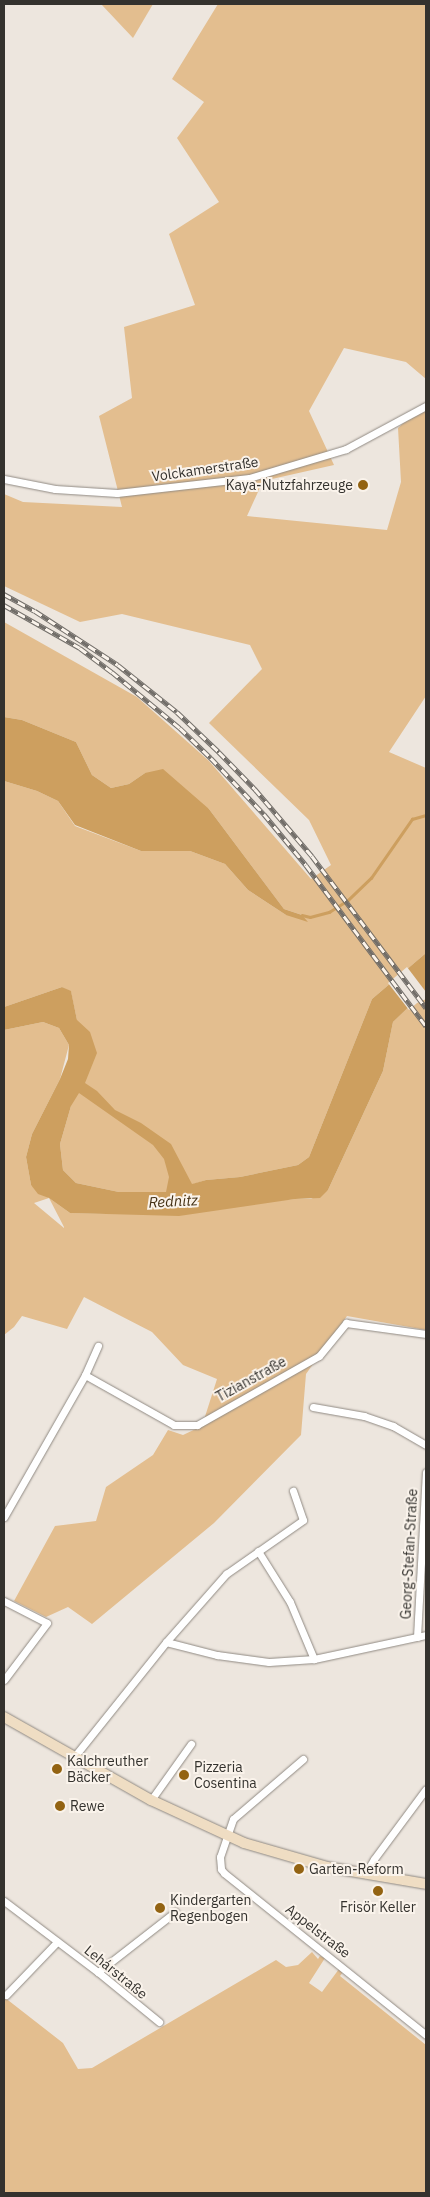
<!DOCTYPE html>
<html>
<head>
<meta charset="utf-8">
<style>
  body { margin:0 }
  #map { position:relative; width:430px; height:2197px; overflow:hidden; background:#ede6de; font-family:"IBM Plex Sans",sans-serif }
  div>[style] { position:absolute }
  .green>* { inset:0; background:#e3be8f }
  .water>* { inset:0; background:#cd9f5f }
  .pier>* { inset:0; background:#ede6de }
  .stream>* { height:2.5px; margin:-1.25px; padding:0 1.25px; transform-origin:1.25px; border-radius:1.25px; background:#cd9f5f }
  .roads { filter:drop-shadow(0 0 1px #908a83) drop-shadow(0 0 1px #908a83) }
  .street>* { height:7px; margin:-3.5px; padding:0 3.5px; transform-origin:3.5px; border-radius:3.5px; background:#fff }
  .secondary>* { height:10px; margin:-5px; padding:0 5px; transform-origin:5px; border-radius:5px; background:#efddc3 }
  .rail>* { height:4.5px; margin-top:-2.25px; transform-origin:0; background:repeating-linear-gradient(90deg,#faf3eb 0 8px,#726e69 0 16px); box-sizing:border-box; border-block:1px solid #726e69 }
  .dots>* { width:14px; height:14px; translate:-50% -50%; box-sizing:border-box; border:2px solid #faf3eb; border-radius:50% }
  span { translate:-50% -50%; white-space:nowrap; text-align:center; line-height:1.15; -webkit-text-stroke:4px #faf3eb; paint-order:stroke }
  .street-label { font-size:14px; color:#34322e }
  .poi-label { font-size:14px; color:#34322e }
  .right { translate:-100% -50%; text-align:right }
  .left { translate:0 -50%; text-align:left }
  .water-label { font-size:15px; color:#443014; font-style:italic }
  .frame { position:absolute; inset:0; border:5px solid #34322e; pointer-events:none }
</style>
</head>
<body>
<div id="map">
  <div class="green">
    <i style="clip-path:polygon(101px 4px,153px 4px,133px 38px)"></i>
    <i style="clip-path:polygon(218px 4px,426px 4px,426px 379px,406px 362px,344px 348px,309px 411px,334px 465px,263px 481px,247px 516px,387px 530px,401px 482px,398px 428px,426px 402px,426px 696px,389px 752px,426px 768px,426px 953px,372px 999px,309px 1157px,298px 1165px,240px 1177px,206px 1180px,168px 1192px,119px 1192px,76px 1183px,63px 1170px,60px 1144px,71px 1106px,77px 1020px,71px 992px,62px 987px,4px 1007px,4px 781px,37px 791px,58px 801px,75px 826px,141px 851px,190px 851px,225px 864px,248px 890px,286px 915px,302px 915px,284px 909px,209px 809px,145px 773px,129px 784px,111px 788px,92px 775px,76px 742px,22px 720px,4px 717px,4px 622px,137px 697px,209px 761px,311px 879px,331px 865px,309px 820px,209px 723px,262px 669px,250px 645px,122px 614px,80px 622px,4px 586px,4px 494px,23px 502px,122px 507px,99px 416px,132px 398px,124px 327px,195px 305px,169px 234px,219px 202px,177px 138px,204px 102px,172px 79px)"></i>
    <i style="clip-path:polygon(evenodd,426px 996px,426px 1330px,347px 1316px,306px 1374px,301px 1435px,214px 1523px,92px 1624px,68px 1607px,46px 1617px,14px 1601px,55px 1526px,96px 1521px,106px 1487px,153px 1455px,168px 1430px,183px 1435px,202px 1426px,217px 1379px,183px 1365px,152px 1332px,84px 1297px,67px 1329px,22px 1316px,14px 1327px,4px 1335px,4px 1030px,43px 1022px,59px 1028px,69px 1045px,60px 1079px,32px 1134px,26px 1157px,31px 1185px,70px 1213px,121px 1214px,295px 1199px,311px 1199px,328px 1190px,383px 1071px,393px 1022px,415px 1001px,426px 996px,49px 1198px,64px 1227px,64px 1228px,34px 1203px,49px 1198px)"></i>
    <i style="clip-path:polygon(312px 1952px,318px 1959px,320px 1956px,325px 1958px,309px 1983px,322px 1992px,339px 1969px,343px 1972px,340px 1976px,426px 2045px,426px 2193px,4px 2193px,4px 1997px,63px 2043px,78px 2069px,92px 2068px,276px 1960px,286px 1967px,298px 1965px)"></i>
  </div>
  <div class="water">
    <i style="clip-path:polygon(4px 717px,22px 720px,76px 742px,92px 775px,111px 788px,129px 784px,145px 773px,163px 769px,209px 809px,284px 909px,302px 915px,308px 922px,286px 915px,248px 890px,225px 864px,190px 851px,141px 851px,75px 825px,58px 801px,37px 791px,4px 781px)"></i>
    <i style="clip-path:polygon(evenodd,426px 953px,426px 996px,415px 1001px,393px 1022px,383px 1071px,328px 1190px,320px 1198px,295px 1199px,179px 1216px,70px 1213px,49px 1198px,38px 1194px,31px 1185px,26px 1157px,32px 1134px,60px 1079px,68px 1059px,69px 1045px,59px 1028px,43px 1022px,4px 1030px,4px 1007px,62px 987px,71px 991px,77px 1020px,90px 1032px,97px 1053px,85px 1083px,97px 1091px,115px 1110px,141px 1123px,171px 1144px,192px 1184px,206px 1180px,240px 1177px,298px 1165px,309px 1157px,372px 999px,426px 953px,79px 1093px,153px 1145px,164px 1159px,169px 1177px,166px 1192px,119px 1192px,76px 1183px,63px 1170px,60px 1144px,71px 1106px,79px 1093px)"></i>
  </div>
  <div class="pier">
    <i style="clip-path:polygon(407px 967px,426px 992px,426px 999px,417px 1003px,409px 1010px,388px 983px)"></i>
  </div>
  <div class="stream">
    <i style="left:302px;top:915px;width:8px;rotate:14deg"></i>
    <i style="left:310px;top:917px;width:20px;rotate:-15deg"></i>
    <i style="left:329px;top:912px;width:22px;rotate:-32deg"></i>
    <i style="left:348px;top:900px;width:32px;rotate:-44deg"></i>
    <i style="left:371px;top:878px;width:72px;rotate:-55.2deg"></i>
    <i style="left:412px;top:819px;width:15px;rotate:-16deg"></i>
  </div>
  <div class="roads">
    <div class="street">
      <i style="left:4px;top:479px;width:52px;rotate:11.1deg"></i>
      <i style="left:55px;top:489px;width:62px;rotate:3.7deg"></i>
      <i style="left:117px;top:493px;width:133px;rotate:-6.5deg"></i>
      <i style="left:249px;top:478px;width:101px;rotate:-16.6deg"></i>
      <i style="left:346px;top:449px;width:91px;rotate:-28.3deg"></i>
      <i style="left:85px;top:1375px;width:102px;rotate:29.3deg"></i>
      <i style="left:174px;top:1425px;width:23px"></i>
      <i style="left:197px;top:1425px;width:140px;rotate:-29.5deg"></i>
      <i style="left:319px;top:1356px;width:43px;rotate:-50.7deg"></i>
      <i style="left:346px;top:1323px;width:81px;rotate:7.8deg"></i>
      <i style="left:313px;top:1407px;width:52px;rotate:10deg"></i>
      <i style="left:364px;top:1416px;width:31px;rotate:19deg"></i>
      <i style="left:393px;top:1426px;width:38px;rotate:30deg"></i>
      <i style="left:4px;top:1517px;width:163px;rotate:-60.3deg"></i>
      <i style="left:85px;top:1375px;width:32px;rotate:-66deg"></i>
      <i style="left:258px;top:1551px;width:60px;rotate:57.9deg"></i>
      <i style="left:290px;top:1602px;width:62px;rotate:67.2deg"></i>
      <i style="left:4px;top:1601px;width:48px;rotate:27.1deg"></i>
      <i style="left:47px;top:1623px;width:71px;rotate:127deg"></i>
      <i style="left:417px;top:1637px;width:165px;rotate:-86.9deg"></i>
      <i style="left:166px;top:1642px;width:91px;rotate:-48.6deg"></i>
      <i style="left:226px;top:1574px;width:94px;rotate:-35deg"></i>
      <i style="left:303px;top:1520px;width:31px;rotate:-109deg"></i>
      <i style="left:74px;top:1757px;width:147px;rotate:-51.3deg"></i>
      <i style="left:166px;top:1642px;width:53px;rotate:14.3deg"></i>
      <i style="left:217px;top:1655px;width:52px;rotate:7.7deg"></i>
      <i style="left:269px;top:1662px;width:45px;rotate:-3.8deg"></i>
      <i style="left:314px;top:1659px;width:115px;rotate:-12.1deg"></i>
      <i style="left:303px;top:1759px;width:92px;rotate:139.4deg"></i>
      <i style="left:233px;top:1819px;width:40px;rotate:108.9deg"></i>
      <i style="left:220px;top:1857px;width:12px;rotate:85deg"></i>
      <i style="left:221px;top:1869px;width:5px;rotate:53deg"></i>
      <i style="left:224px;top:1873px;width:259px;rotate:38.7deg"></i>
      <i style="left:151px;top:1800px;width:69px;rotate:-54.5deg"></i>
      <i style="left:365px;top:1874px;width:17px;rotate:-59deg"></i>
      <i style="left:374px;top:1859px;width:87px;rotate:-53.4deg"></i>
      <i style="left:4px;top:1901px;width:118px;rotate:37.1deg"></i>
      <i style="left:98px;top:1972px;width:79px;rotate:39.3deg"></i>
      <i style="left:98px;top:1972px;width:98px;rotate:-37.9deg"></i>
      <i style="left:6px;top:1995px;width:74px;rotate:-46.1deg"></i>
    </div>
    <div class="secondary">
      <i style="left:4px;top:1717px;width:169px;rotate:29.5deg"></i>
      <i style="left:151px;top:1800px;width:102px;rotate:24.8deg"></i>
      <i style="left:244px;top:1843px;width:86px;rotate:16.1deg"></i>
      <i style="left:327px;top:1867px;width:100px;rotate:9.7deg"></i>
    </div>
  </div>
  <div class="rail">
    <i style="left:4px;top:594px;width:35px;rotate:29deg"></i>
    <i style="left:35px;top:611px;width:99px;rotate:33deg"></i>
    <i style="left:118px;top:665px;width:75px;rotate:38.5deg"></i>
    <i style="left:177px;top:712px;width:58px;rotate:43.6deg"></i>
    <i style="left:219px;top:752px;width:52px;rotate:45.8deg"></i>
    <i style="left:255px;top:789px;width:88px;rotate:49.6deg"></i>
    <i style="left:312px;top:856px;width:190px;rotate:53.1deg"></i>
    <i style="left:4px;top:605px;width:87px;rotate:29.5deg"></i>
    <i style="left:80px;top:648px;width:40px;rotate:37deg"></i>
    <i style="left:112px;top:672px;width:88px;rotate:39.5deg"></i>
    <i style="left:180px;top:728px;width:43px;rotate:44.1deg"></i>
    <i style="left:211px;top:758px;width:77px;rotate:46.6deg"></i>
    <i style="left:264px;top:814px;width:66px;rotate:50.5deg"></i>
    <i style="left:306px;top:865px;width:201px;rotate:53.3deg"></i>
  </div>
  <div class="dots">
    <i style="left:363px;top:485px;background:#936312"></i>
    <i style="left:57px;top:1769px;background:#936312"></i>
    <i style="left:184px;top:1775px;background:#936312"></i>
    <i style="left:60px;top:1806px;background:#936312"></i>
    <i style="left:299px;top:1869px;background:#936312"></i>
    <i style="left:378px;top:1891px;background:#936312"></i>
    <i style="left:160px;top:1908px;background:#936312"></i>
  </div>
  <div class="street-label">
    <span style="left:205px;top:469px;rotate:-8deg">Volckamerstraße</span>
    <span style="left:251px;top:1379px;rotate:-29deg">Tizianstraße</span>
    <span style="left:409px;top:1554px;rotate:-87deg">Georg-Stefan-Straße</span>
    <span style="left:318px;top:1931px;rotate:38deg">Appelstraße</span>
    <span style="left:116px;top:1972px;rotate:39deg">Lehárstraße</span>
  </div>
  <div class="poi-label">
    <span class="right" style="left:353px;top:485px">Kaya-Nutzfahrzeuge</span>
    <span class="left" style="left:67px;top:1769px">Kalchreuther<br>Bäcker</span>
    <span class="left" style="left:194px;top:1775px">Pizzeria<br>Cosentina</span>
    <span class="left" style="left:70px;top:1806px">Rewe</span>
    <span class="left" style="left:309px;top:1869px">Garten-Reform</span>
    <span class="left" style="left:170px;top:1908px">Kindergarten<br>Regenbogen</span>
    <span style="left:378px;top:1907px">Frisör Keller</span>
  </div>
  <div class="water-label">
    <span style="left:173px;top:1201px;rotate:-3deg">Rednitz</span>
  </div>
  <div class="frame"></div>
</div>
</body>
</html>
